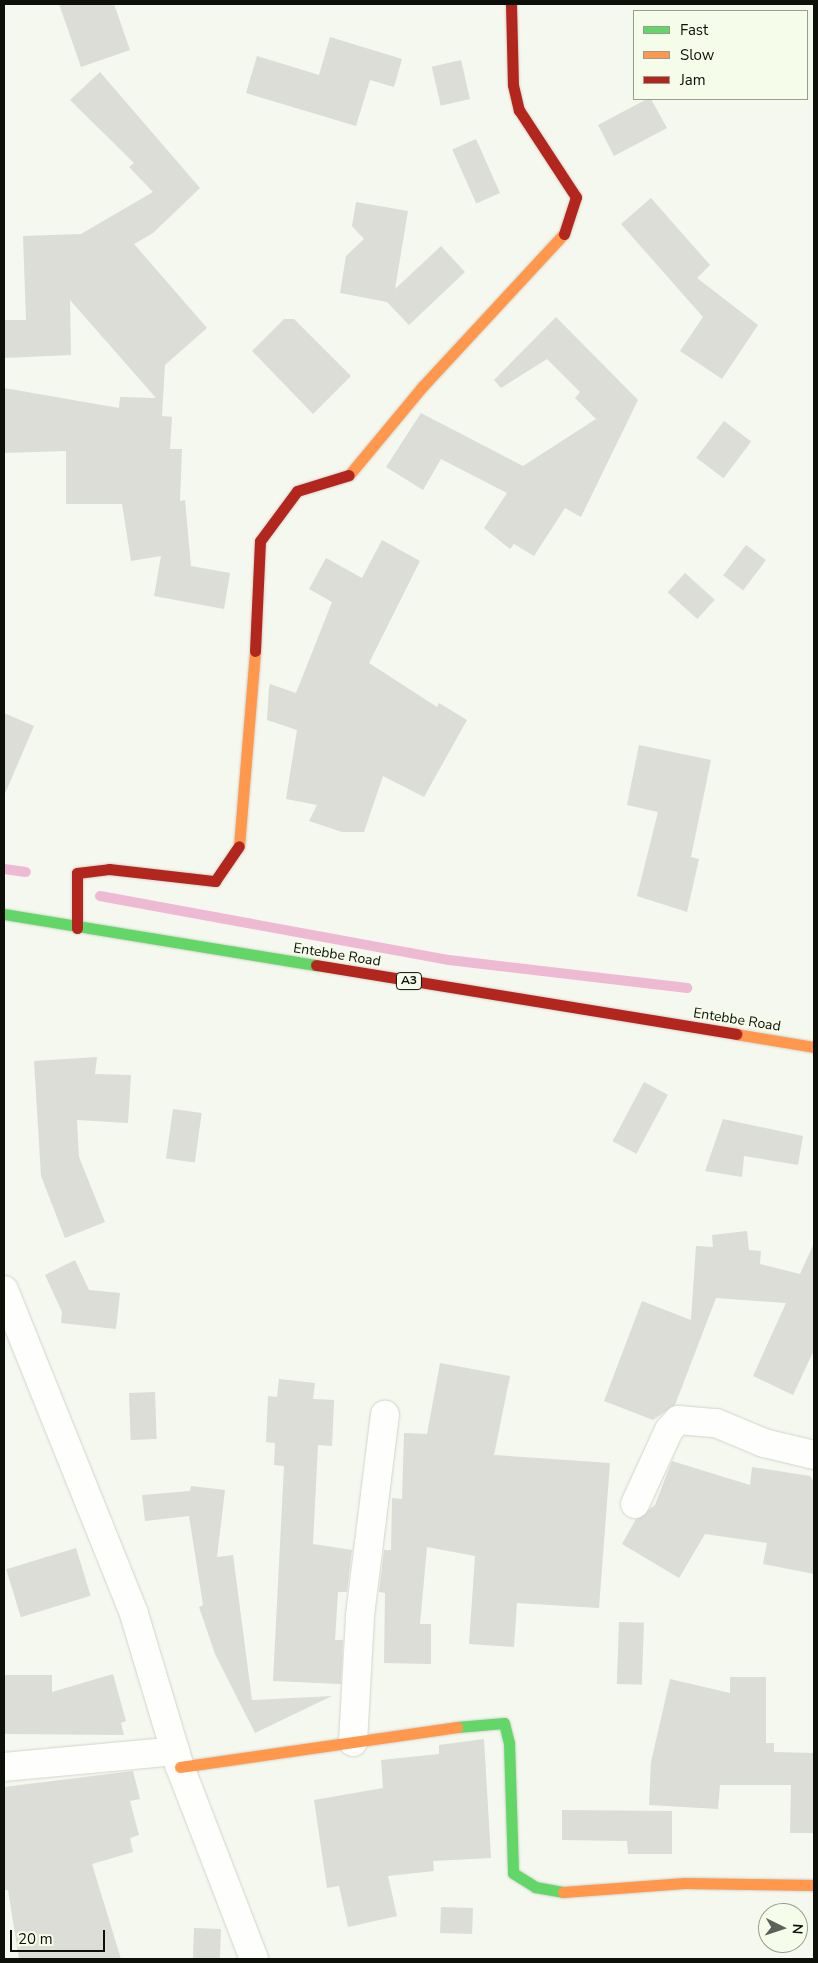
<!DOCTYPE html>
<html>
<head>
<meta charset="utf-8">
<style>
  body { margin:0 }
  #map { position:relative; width:818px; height:1963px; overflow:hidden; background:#f5f8ee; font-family:"Nunito Sans",sans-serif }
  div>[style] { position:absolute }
  .stream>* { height:10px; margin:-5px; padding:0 5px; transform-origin:5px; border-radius:5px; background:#eeb9d2 }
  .building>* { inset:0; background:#dbddd6; transform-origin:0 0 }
  .roads { filter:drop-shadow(0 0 1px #d2d4cc) drop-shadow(0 0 1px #d2d4cc) }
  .street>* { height:28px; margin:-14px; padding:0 14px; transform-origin:14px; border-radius:14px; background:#fefefc }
  .fast>* { height:11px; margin:-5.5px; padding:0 5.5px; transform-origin:5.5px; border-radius:5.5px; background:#63d668 }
  .slow>* { height:11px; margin:-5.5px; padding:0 5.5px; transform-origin:5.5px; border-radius:5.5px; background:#ff974d }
  .jam>* { height:11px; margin:-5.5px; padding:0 5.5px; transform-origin:5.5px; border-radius:5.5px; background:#b3261e }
  span { translate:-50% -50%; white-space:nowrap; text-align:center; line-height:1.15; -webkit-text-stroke:4px #f6fcea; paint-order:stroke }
  .shield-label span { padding:1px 4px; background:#f6fcea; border:1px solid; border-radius:4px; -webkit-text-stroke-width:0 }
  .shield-label { font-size:12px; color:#0d0f09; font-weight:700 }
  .street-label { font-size:14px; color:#0d0f09 }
  .frame { position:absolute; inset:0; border:5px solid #0d0f09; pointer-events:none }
  .legend { position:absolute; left:633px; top:10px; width:175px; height:90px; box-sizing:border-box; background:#f6fcea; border:1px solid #999d90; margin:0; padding:6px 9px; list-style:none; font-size:15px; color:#0d0f09 }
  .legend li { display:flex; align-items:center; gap:10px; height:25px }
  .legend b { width:25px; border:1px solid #999d90 }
  .north { position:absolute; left:758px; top:1903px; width:50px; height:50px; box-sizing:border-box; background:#f6fcea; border:1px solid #999d90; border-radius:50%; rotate:94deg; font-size:14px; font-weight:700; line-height:20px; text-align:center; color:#0d0f09 }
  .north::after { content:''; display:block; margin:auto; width:18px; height:22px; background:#5e6159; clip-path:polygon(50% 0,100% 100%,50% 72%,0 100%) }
  .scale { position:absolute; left:10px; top:1930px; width:95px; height:22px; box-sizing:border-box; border:2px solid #0d0f09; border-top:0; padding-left:6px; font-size:15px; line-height:18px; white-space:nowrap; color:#0d0f09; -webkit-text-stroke:4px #f6fcea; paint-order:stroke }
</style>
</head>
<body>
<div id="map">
  <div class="stream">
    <i style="left:4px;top:869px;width:22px;rotate:8deg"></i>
    <i style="left:100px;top:896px;width:355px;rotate:10.4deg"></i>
    <i style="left:449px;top:960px;width:240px;rotate:6.7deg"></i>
  </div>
  <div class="building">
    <i style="clip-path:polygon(59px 4px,114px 4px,130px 50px,81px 67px)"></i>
    <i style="clip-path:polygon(330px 37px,402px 59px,394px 87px,370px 80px,356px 126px,246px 93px,257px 56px,319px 75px)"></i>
    <i style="left:461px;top:60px;width:40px;height:30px;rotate:77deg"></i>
    <i style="clip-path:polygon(100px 72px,200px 188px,153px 233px,134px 244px,207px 328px,165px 365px,162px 416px,172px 417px,170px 449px,182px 449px,180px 501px,185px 500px,191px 566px,230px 573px,224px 609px,154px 596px,161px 556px,131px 561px,122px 504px,66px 504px,66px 451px,4px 453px,4px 388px,119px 408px,120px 397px,156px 398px,70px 300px,71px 355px,4px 358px,4px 320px,26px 320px,23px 236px,81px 234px,153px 192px,129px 167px,134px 163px,70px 100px)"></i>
    <i style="clip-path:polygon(647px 99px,651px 99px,667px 128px,614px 156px,598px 125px)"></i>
    <i style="left:476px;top:139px;width:59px;height:26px;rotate:66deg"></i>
    <i style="clip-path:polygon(651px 198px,710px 265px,697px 278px,758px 325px,722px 379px,680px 351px,703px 317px,621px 224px)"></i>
    <i style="clip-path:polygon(356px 202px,408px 211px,395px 289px,441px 246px,465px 272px,409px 325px,387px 302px,340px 293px,346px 256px,364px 239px,352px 226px)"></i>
    <i style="clip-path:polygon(556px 317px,638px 400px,581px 517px,565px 508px,534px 556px,514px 544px,510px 549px,484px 528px,507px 493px,441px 459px,423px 490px,386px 467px,421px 413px,523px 466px,596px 419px,575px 398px,580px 392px,547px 359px,501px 388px,494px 380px)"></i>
    <i style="clip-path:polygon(284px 319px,294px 319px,351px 376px,313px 414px,252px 351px)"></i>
    <i style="left:724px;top:421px;width:34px;height:46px;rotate:37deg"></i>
    <i style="clip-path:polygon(382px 540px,420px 561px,369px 663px,437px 707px,439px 703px,467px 720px,424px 797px,383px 776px,364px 832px,342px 832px,309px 821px,317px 805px,286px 799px,297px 730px,267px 720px,269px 688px,270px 684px,296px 693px,332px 602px,309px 589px,326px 558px,362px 578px)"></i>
    <i style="left:746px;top:545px;width:25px;height:38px;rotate:37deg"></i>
    <i style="left:685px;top:573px;width:40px;height:26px;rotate:42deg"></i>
    <i style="clip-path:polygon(4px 713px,34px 726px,4px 796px)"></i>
    <i style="clip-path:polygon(639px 745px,711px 760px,691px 857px,699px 859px,687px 912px,637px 896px,658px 812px,627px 805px)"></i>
    <i style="clip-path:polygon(97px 1057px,95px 1074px,131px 1075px,128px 1123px,77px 1120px,79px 1157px,105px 1222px,65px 1238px,41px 1176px,34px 1061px)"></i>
    <i style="left:644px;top:1082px;width:27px;height:67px;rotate:28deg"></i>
    <i style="left:173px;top:1109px;width:29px;height:50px;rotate:8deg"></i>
    <i style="clip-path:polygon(723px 1119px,803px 1136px,798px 1165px,744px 1156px,742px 1177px,705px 1171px)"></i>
    <i style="clip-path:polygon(747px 1231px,749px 1250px,761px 1251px,760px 1264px,800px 1274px,814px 1243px,814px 1350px,793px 1395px,753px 1376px,786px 1303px,716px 1298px,675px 1405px,653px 1420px,604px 1401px,642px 1301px,691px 1320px,696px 1246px,713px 1247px,712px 1235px)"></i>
    <i style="clip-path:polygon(75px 1260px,89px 1290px,120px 1293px,116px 1329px,61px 1323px,62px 1312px,45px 1275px)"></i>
    <i style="clip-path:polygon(440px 1363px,510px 1376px,494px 1455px,610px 1463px,599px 1608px,517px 1603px,514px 1647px,469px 1644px,475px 1556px,427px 1547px,420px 1624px,431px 1624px,431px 1664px,384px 1663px,385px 1593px,379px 1592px,384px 1550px,391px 1550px,392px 1498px,402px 1499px,404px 1433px,427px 1434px)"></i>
    <i style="clip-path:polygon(279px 1379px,315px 1383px,313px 1399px,334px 1400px,332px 1446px,318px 1445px,313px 1544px,352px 1550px,347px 1592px,338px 1592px,335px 1640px,343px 1640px,341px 1684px,273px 1681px,284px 1466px,274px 1465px,275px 1443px,266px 1442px,268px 1396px,277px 1397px)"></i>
    <i style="left:155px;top:1392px;width:47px;height:26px;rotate:88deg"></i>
    <i style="clip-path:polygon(672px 1461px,750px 1485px,752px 1467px,810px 1476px,814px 1482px,814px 1574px,763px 1564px,767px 1543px,705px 1534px,679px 1578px,622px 1544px,636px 1519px,655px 1505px)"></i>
    <i style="clip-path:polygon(191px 1486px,225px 1490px,217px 1557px,233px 1555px,252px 1700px,332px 1696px,255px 1733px,215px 1654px,199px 1607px,203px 1605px,189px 1516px,145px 1521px,142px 1495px,190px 1491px)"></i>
    <i style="left:76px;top:1548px;width:50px;height:73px;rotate:73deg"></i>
    <i style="left:619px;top:1622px;width:25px;height:62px;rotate:2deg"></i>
    <i style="clip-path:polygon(113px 1674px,126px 1721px,121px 1723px,124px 1735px,4px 1734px,4px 1675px,52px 1675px,52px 1692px)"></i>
    <i style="clip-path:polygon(730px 1677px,766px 1677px,766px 1743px,774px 1743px,774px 1752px,814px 1753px,814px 1833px,790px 1833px,791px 1785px,720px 1785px,718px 1809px,649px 1805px,651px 1762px,670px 1679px,730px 1693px)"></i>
    <i style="clip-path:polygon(484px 1739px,491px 1858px,433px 1861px,434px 1871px,388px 1876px,397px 1916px,348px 1927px,339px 1886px,327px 1888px,314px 1800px,383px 1788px,381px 1760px,439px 1754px,439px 1745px)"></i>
    <i style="clip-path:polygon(133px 1771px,140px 1799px,130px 1801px,139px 1835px,130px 1838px,133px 1852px,92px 1864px,121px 1959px,19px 1959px,8px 1890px,4px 1890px,4px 1787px)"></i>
    <i style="clip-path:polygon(562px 1810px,672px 1811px,672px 1854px,628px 1854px,627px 1841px,562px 1840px)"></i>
    <i style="left:441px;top:1907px;width:32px;height:26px;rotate:2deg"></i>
    <i style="left:194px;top:1928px;width:27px;height:31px;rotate:2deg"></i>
  </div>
  <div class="roads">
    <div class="street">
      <i style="left:4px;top:1290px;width:349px;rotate:68.1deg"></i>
      <i style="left:134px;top:1614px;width:160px;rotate:73.3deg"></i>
      <i style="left:180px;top:1767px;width:206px;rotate:68.9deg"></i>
      <i style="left:635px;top:1504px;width:81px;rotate:-65.3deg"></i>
      <i style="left:669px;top:1430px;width:13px;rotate:-48deg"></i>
      <i style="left:678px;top:1420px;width:38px;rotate:5deg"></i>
      <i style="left:716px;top:1423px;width:52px;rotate:22.6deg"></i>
      <i style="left:764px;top:1443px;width:51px;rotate:13.5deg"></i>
      <i style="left:353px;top:1742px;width:127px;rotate:-86.8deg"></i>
      <i style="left:360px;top:1615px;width:202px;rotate:-82.9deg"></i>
      <i style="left:4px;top:1767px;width:172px;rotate:-5.3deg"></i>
    </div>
    <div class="fast">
      <i style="left:4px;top:914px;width:316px;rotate:9.3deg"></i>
      <i style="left:457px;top:1727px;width:47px;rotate:-4.9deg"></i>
      <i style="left:504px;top:1723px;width:21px;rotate:76deg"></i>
      <i style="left:509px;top:1743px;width:130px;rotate:88.2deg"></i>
      <i style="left:513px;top:1873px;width:26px;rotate:32deg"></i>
      <i style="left:535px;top:1887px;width:28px;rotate:10deg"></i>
    </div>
    <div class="slow">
      <i style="left:349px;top:475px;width:116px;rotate:-50.3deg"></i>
      <i style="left:423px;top:386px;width:207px;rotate:-47.2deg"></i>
      <i style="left:239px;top:846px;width:196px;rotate:-85.3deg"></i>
      <i style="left:736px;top:1034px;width:79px;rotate:9.5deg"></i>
      <i style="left:180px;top:1767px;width:280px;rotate:-8.2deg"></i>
      <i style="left:563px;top:1892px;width:122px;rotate:-4.2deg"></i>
      <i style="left:685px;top:1883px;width:129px;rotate:0.9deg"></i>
    </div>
    <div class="jam">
      <i style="left:511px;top:4px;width:81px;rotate:88.6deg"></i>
      <i style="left:513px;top:85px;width:26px;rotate:77deg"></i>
      <i style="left:519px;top:110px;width:104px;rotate:56.8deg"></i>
      <i style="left:576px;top:197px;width:39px;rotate:108deg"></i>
      <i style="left:255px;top:651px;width:110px;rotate:-87.4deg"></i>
      <i style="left:260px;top:541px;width:62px;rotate:-53.5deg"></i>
      <i style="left:297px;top:491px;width:54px;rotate:-17.1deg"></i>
      <i style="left:77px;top:928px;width:55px;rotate:-90deg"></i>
      <i style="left:77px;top:873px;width:32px;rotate:-7deg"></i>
      <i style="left:109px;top:869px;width:107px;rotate:6.5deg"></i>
      <i style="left:215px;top:881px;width:42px;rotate:-55.6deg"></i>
      <i style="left:316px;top:965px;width:426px;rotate:9.3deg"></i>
    </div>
  </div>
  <div class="shield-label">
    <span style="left:409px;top:981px">A3</span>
  </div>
  <div class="street-label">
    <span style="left:337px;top:955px;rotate:9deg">Entebbe Road</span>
    <span style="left:737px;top:1020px;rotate:9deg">Entebbe Road</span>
  </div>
  <div class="frame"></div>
  <ul class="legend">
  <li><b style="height:6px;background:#63d668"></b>Fast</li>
  <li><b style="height:6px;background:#ff974d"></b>Slow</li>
  <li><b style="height:6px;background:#b3261e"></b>Jam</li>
  </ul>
  <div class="north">N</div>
  <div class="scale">20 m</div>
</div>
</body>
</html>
